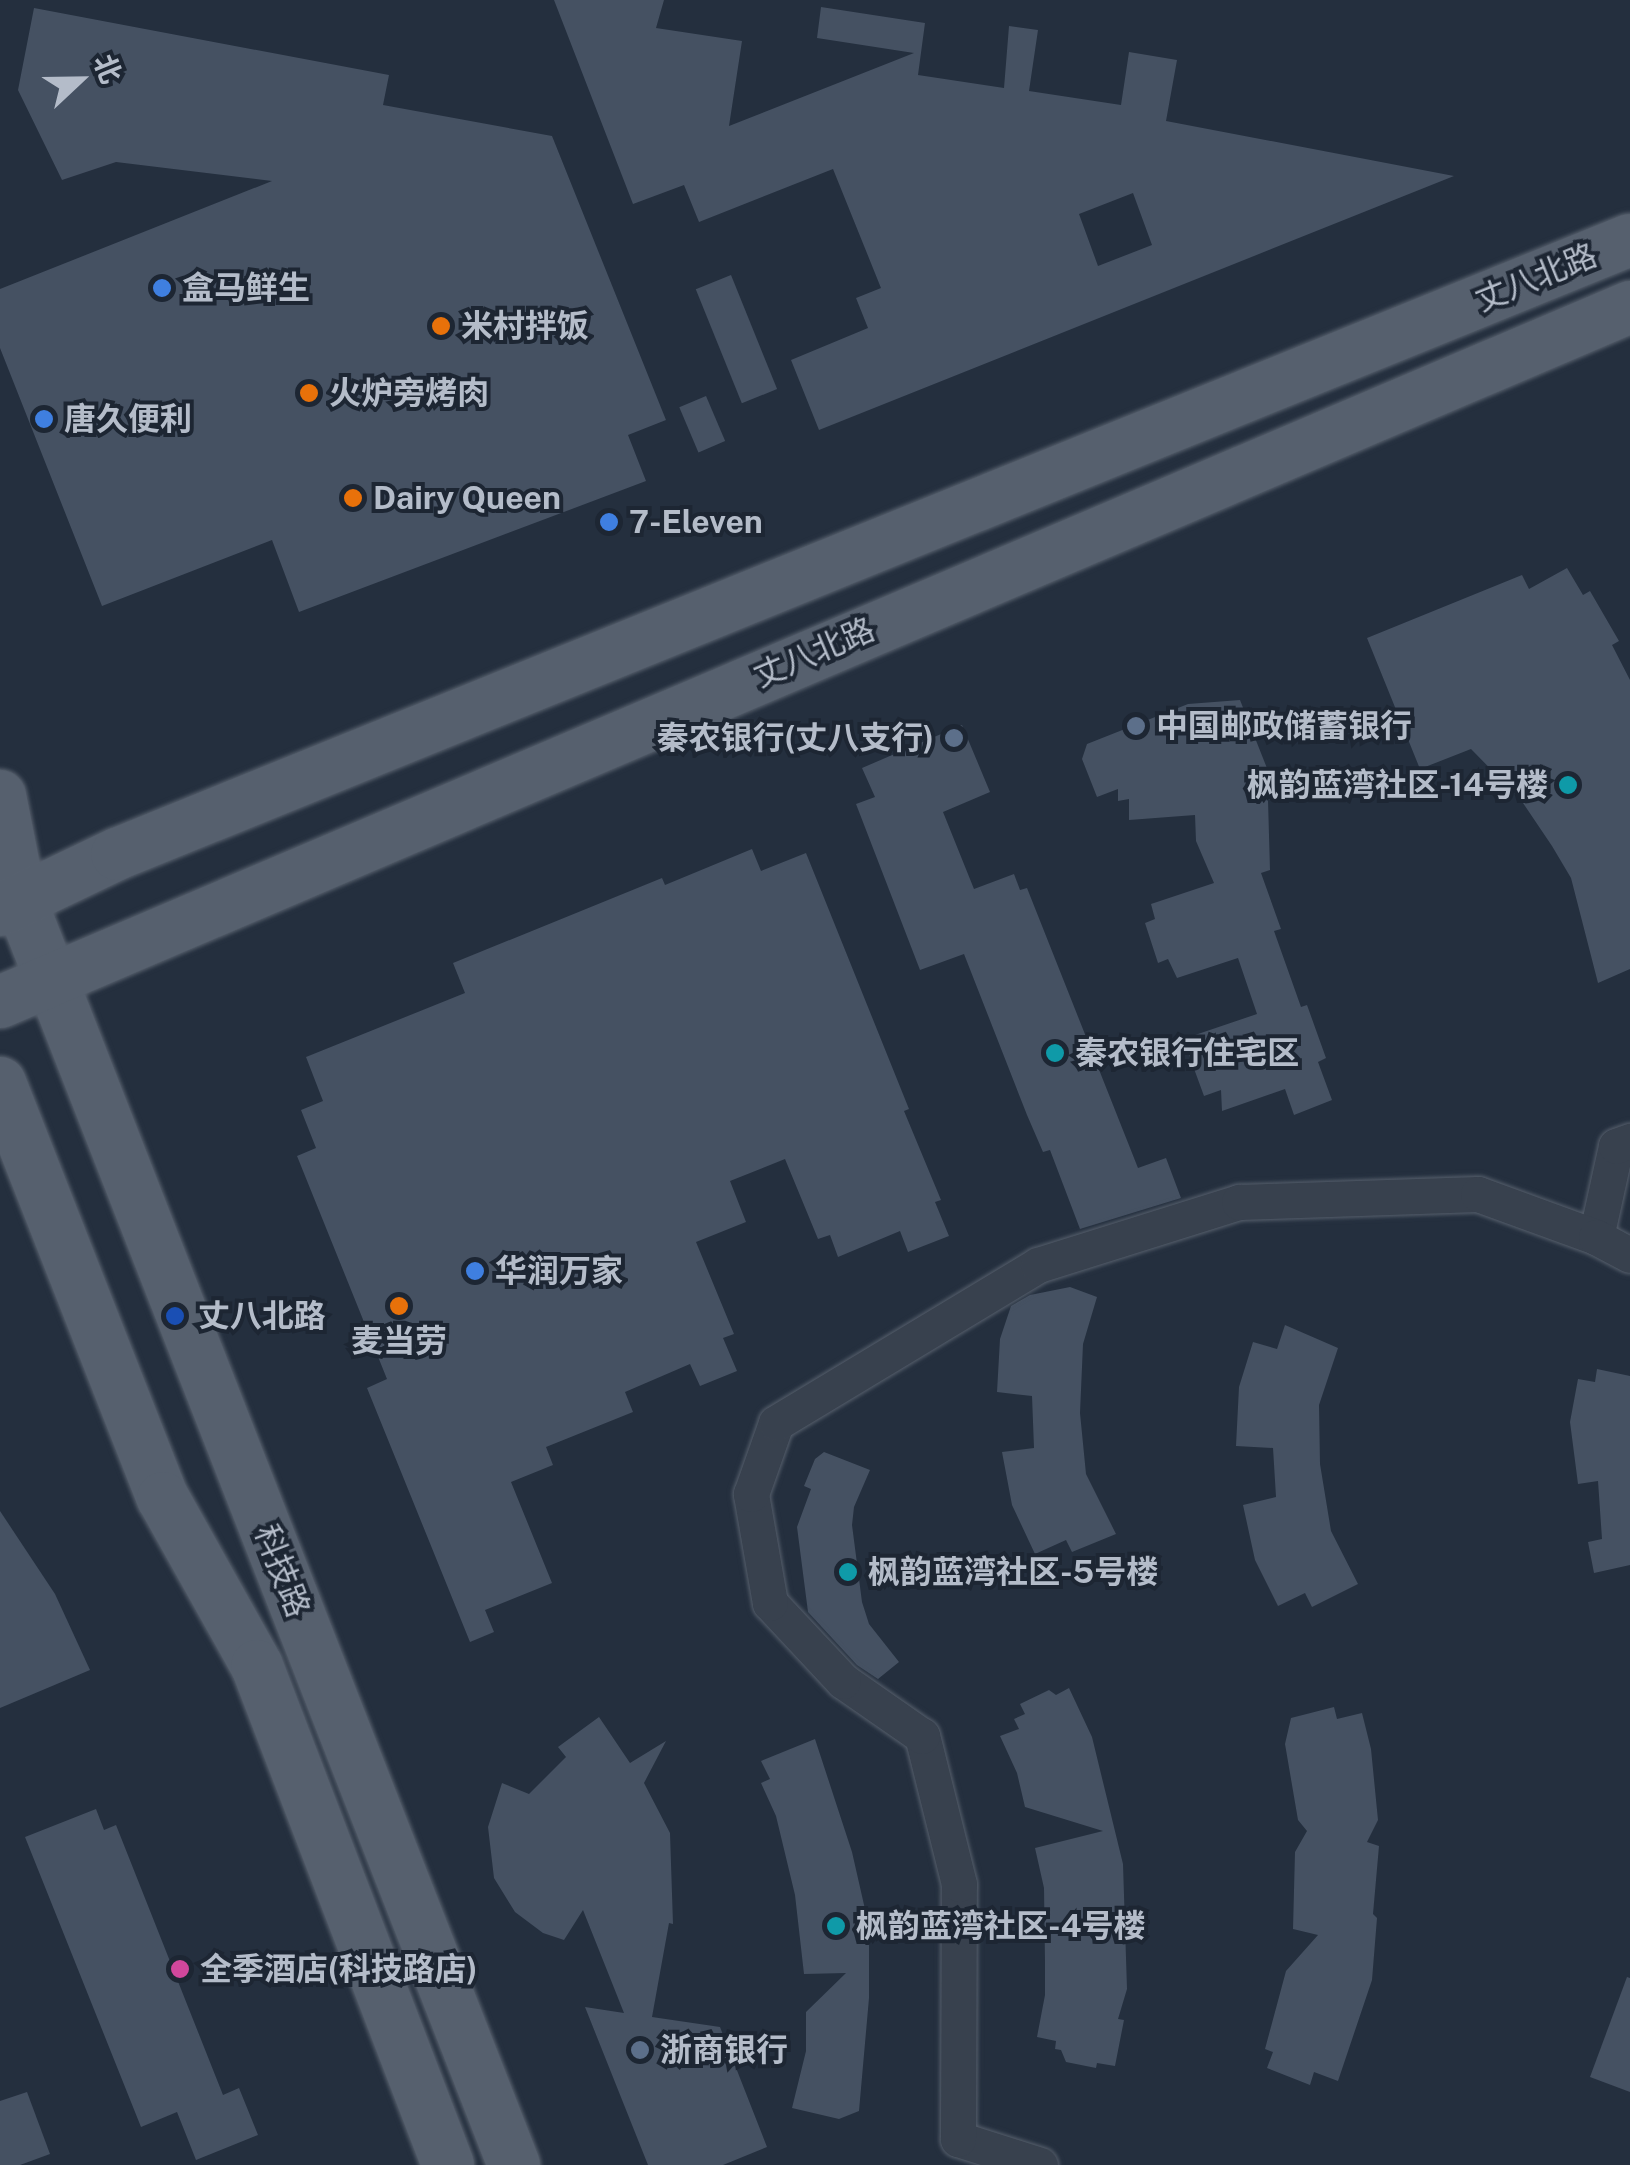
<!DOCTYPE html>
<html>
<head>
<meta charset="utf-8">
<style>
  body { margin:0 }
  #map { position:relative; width:1630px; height:2165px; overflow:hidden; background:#242f3e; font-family:"Public Sans","Noto Sans SC",sans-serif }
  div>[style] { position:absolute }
  .building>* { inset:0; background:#455162; transform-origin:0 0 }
  .roads { filter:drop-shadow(0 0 2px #565f6c) drop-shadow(0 0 2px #565f6c) }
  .street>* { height:35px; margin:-17.5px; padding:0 17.5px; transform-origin:17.5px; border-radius:17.5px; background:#38414e }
  .primary>* { height:52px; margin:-26px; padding:0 26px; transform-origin:26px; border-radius:26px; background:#56606e }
  .dots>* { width:28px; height:28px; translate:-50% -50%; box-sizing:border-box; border:5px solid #1d2633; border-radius:50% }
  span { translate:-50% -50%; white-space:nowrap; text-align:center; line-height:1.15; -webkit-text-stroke:8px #1d2633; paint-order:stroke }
  .street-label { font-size:32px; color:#b4bcc9 }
  .poi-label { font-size:32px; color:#b4bcc9; font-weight:700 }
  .left { translate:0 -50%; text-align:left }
  .right { translate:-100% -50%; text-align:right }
  .north { position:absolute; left:30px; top:30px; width:100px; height:100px; -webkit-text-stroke:8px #1d2633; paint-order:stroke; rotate:68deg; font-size:28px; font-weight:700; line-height:40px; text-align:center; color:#b4bcc9 }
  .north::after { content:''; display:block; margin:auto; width:35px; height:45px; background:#b4bcc9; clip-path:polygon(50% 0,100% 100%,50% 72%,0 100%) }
</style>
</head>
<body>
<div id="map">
  <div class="building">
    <i style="clip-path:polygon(evenodd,554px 0,664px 0,656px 28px,742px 41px,729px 126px,914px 53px,817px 38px,821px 7px,925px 23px,918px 75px,1004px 88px,1009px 26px,1038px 30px,1029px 91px,1121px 105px,1129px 52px,1177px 60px,1166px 121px,1454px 176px,819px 430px,791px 360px,868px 328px,856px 298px,881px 288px,833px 169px,699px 222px,684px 185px,633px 204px,554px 0,1133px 193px,1152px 245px,1098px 266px,1079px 214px,1133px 193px)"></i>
    <i style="clip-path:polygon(34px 8px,389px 75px,383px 105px,552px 136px,666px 420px,628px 435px,646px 481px,299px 612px,272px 540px,102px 606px,0 348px,0 289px,272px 181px,116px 162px,62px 180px,18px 90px)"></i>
    <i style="left:731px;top:275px;width:123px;height:38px;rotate:68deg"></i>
    <i style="left:706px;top:396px;width:49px;height:29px;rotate:67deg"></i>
    <i style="clip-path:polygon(1567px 568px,1583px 595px,1590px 591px,1619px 641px,1612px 645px,1630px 680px,1630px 969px,1598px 983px,1571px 878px,1552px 846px,1521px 800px,1471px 749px,1420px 769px,1367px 638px,1522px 575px,1529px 589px)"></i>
    <i style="clip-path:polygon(1240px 700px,1278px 796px,1268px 800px,1270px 870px,1261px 873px,1281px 929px,1274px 931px,1301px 1007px,1307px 1005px,1326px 1058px,1318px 1062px,1332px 1100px,1294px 1115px,1285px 1089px,1222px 1111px,1221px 1090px,1204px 1096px,1189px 1055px,1201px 1050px,1195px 1035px,1257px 1014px,1238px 958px,1177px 978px,1168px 959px,1158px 963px,1145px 923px,1155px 919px,1151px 904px,1214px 883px,1196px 841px,1195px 815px,1129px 820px,1129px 799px,1118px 801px,1118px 789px,1097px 797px,1082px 759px,1087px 744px,1188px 704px)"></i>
    <i style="clip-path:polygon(962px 725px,990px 792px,943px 812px,974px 889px,1014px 874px,1020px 890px,1027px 888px,1138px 1168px,1166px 1158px,1181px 1198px,1080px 1229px,1050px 1150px,1043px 1152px,1027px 1115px,964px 954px,920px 970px,856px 804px,875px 797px,862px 768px)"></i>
    <i style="clip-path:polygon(752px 849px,761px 871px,806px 853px,909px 1109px,904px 1111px,941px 1200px,935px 1202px,949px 1236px,908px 1252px,900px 1231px,838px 1257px,830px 1235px,818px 1239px,785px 1159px,730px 1181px,746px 1222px,696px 1242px,734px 1334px,723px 1338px,737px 1371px,700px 1386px,690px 1364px,625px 1392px,633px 1412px,546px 1447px,553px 1465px,511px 1482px,552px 1583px,485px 1610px,494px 1632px,470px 1642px,367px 1388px,387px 1379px,297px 1156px,316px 1148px,301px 1110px,323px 1101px,306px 1057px,465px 993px,453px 963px,662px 878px,665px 885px)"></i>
    <i style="clip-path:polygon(1070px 1287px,1097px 1297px,1083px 1344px,1080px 1413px,1086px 1474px,1116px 1534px,1072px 1552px,1066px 1540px,1035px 1554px,1012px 1505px,1002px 1452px,1034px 1448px,1032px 1396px,997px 1392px,1000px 1339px,1011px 1306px,1030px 1295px)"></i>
    <i style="clip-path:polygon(1285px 1325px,1338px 1348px,1319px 1405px,1320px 1464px,1331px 1531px,1358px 1584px,1312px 1607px,1305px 1593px,1278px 1606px,1255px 1560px,1243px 1505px,1276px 1497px,1273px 1448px,1236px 1446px,1239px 1387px,1253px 1342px,1277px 1349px)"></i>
    <i style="clip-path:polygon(1597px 1369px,1630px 1376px,1630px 1565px,1594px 1573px,1588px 1542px,1602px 1539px,1598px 1481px,1578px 1484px,1570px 1422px,1578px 1379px,1595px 1382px)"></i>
    <i style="clip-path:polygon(824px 1452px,870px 1470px,854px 1507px,852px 1525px,862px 1602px,869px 1624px,899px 1662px,878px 1679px,857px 1665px,808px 1612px,797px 1527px,811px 1489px,804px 1486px,815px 1459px)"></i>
    <i style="clip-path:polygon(0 1511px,55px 1594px,90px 1670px,0 1708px)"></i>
    <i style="clip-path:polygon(1069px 1688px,1092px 1737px,1123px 1864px,1127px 1989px,1118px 2019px,1124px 2020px,1115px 2066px,1097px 2063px,1096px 2068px,1066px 2062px,1061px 2050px,1055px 2049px,1056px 2041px,1037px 2037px,1045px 1995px,1045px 1963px,1044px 1888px,1035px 1848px,1103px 1831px,1025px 1807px,1017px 1773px,1000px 1736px,1019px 1729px,1014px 1719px,1025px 1714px,1020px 1704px,1049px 1690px,1056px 1695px)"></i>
    <i style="clip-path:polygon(1334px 1707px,1337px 1719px,1362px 1713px,1371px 1749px,1378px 1820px,1367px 1842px,1379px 1846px,1373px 1914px,1377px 1918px,1372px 1980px,1338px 2081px,1314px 2072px,1310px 2085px,1267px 2068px,1273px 2052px,1265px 2049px,1286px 1971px,1318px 1935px,1293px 1929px,1295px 1852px,1307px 1831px,1298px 1820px,1285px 1744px,1291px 1718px)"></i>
    <i style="clip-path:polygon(599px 1717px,630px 1763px,666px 1741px,644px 1783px,670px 1833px,673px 1924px,669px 1923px,652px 2017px,720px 2027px,767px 2147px,723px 2165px,648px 2165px,585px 2007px,624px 2013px,583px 1910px,564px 1940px,543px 1933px,515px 1912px,494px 1878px,488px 1827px,502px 1783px,529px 1794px,566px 1757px,558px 1747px)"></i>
    <i style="clip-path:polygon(815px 1739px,852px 1852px,867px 1918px,901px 1925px,869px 1938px,869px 1998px,859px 2111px,839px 2119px,792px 2108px,806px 2051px,806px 2012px,846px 1973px,804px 1974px,795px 1895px,776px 1816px,761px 1783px,770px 1779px,761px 1761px)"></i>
    <i style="clip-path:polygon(96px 1809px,104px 1830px,116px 1825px,223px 2095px,239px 2088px,258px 2135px,196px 2160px,177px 2112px,141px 2127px,25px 1837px)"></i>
    <i style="clip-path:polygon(1627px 1977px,1630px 1978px,1630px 2092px,1590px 2077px)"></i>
    <i style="clip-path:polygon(27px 2092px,50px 2154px,20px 2165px,0 2165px,0 2101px)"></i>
  </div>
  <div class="roads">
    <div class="street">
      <i style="left:1596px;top:1237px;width:93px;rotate:-77.6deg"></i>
      <i style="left:1616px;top:1146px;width:15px;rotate:-20deg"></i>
      <i style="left:1040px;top:2165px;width:86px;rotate:-162.4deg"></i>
      <i style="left:958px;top:2139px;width:255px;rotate:-89.8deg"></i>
      <i style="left:959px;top:1884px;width:153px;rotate:-104deg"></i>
      <i style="left:922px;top:1736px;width:96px;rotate:-145.2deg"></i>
      <i style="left:843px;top:1681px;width:107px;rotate:-133.1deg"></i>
      <i style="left:770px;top:1603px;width:111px;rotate:-99.9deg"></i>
      <i style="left:751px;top:1494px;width:75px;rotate:-70.6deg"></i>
      <i style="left:776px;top:1423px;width:306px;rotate:-31.1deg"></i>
      <i style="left:1038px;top:1265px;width:211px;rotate:-17.4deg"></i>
      <i style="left:1239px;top:1202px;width:239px;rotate:-1.9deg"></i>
      <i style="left:1478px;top:1194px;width:126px;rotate:20deg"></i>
      <i style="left:1596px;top:1237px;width:38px;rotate:28deg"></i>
    </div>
    <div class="primary">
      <i style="left:0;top:796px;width:108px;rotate:78.8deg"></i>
      <i style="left:21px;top:902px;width:1356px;rotate:68.68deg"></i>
      <i style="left:0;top:910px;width:130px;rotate:-25.6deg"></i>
      <i style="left:117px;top:854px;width:1633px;rotate:-22.09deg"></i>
      <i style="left:0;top:1002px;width:1772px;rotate:-23.09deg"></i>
      <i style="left:0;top:1083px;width:446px;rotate:68.6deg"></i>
      <i style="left:163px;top:1498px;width:193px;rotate:60.8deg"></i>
      <i style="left:257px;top:1666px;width:534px;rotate:69.05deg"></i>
    </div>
  </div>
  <div class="dots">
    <i style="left:162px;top:288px;background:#3f7fe0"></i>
    <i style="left:441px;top:326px;background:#e8710a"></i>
    <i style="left:309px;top:393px;background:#e8710a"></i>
    <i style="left:44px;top:419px;background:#3f7fe0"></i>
    <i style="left:353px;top:498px;background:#e8710a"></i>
    <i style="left:609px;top:522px;background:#3f7fe0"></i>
    <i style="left:1136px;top:726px;background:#5c6f8a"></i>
    <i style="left:954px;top:738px;background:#5c6f8a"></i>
    <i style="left:1568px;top:785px;background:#0f9aa8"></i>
    <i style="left:1055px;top:1053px;background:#0f9aa8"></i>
    <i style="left:475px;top:1271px;background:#3f7fe0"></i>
    <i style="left:399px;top:1306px;background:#e8710a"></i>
    <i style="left:175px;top:1316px;background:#1a4fb4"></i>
    <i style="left:848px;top:1572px;background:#0f9aa8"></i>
    <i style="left:836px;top:1926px;background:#0f9aa8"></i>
    <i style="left:180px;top:1969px;background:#d1479c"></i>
    <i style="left:640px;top:2050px;background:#5c6f8a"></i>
  </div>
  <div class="street-label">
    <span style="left:1536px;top:278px;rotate:-22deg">丈八北路</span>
    <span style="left:814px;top:653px;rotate:-23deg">丈八北路</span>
    <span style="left:282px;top:1571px;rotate:69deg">科技路</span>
  </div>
  <div class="poi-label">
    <span class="left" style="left:182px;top:288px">盒马鲜生</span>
    <span class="left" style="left:461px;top:326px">米村拌饭</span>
    <span class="left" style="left:329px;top:393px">火炉旁烤肉</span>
    <span class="left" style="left:64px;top:419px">唐久便利</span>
    <span class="left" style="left:373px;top:498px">Dairy Queen</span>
    <span class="left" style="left:629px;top:522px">7-Eleven</span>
    <span class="left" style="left:1156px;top:726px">中国邮政储蓄银行</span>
    <span class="right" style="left:934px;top:738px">秦农银行(丈八支行)</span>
    <span class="right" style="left:1548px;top:785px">枫韵蓝湾社区-14号楼</span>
    <span class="left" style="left:1075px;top:1053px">秦农银行住宅区</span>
    <span class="left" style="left:495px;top:1271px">华润万家</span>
    <span class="left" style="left:198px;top:1316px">丈八北路</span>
    <span style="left:399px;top:1341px">麦当劳</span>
    <span class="left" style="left:868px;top:1572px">枫韵蓝湾社区-5号楼</span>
    <span class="left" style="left:856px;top:1926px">枫韵蓝湾社区-4号楼</span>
    <span class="left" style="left:200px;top:1969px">全季酒店(科技路店)</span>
    <span class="left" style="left:660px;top:2050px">浙商银行</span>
  </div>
  <div class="north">北</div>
</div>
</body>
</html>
